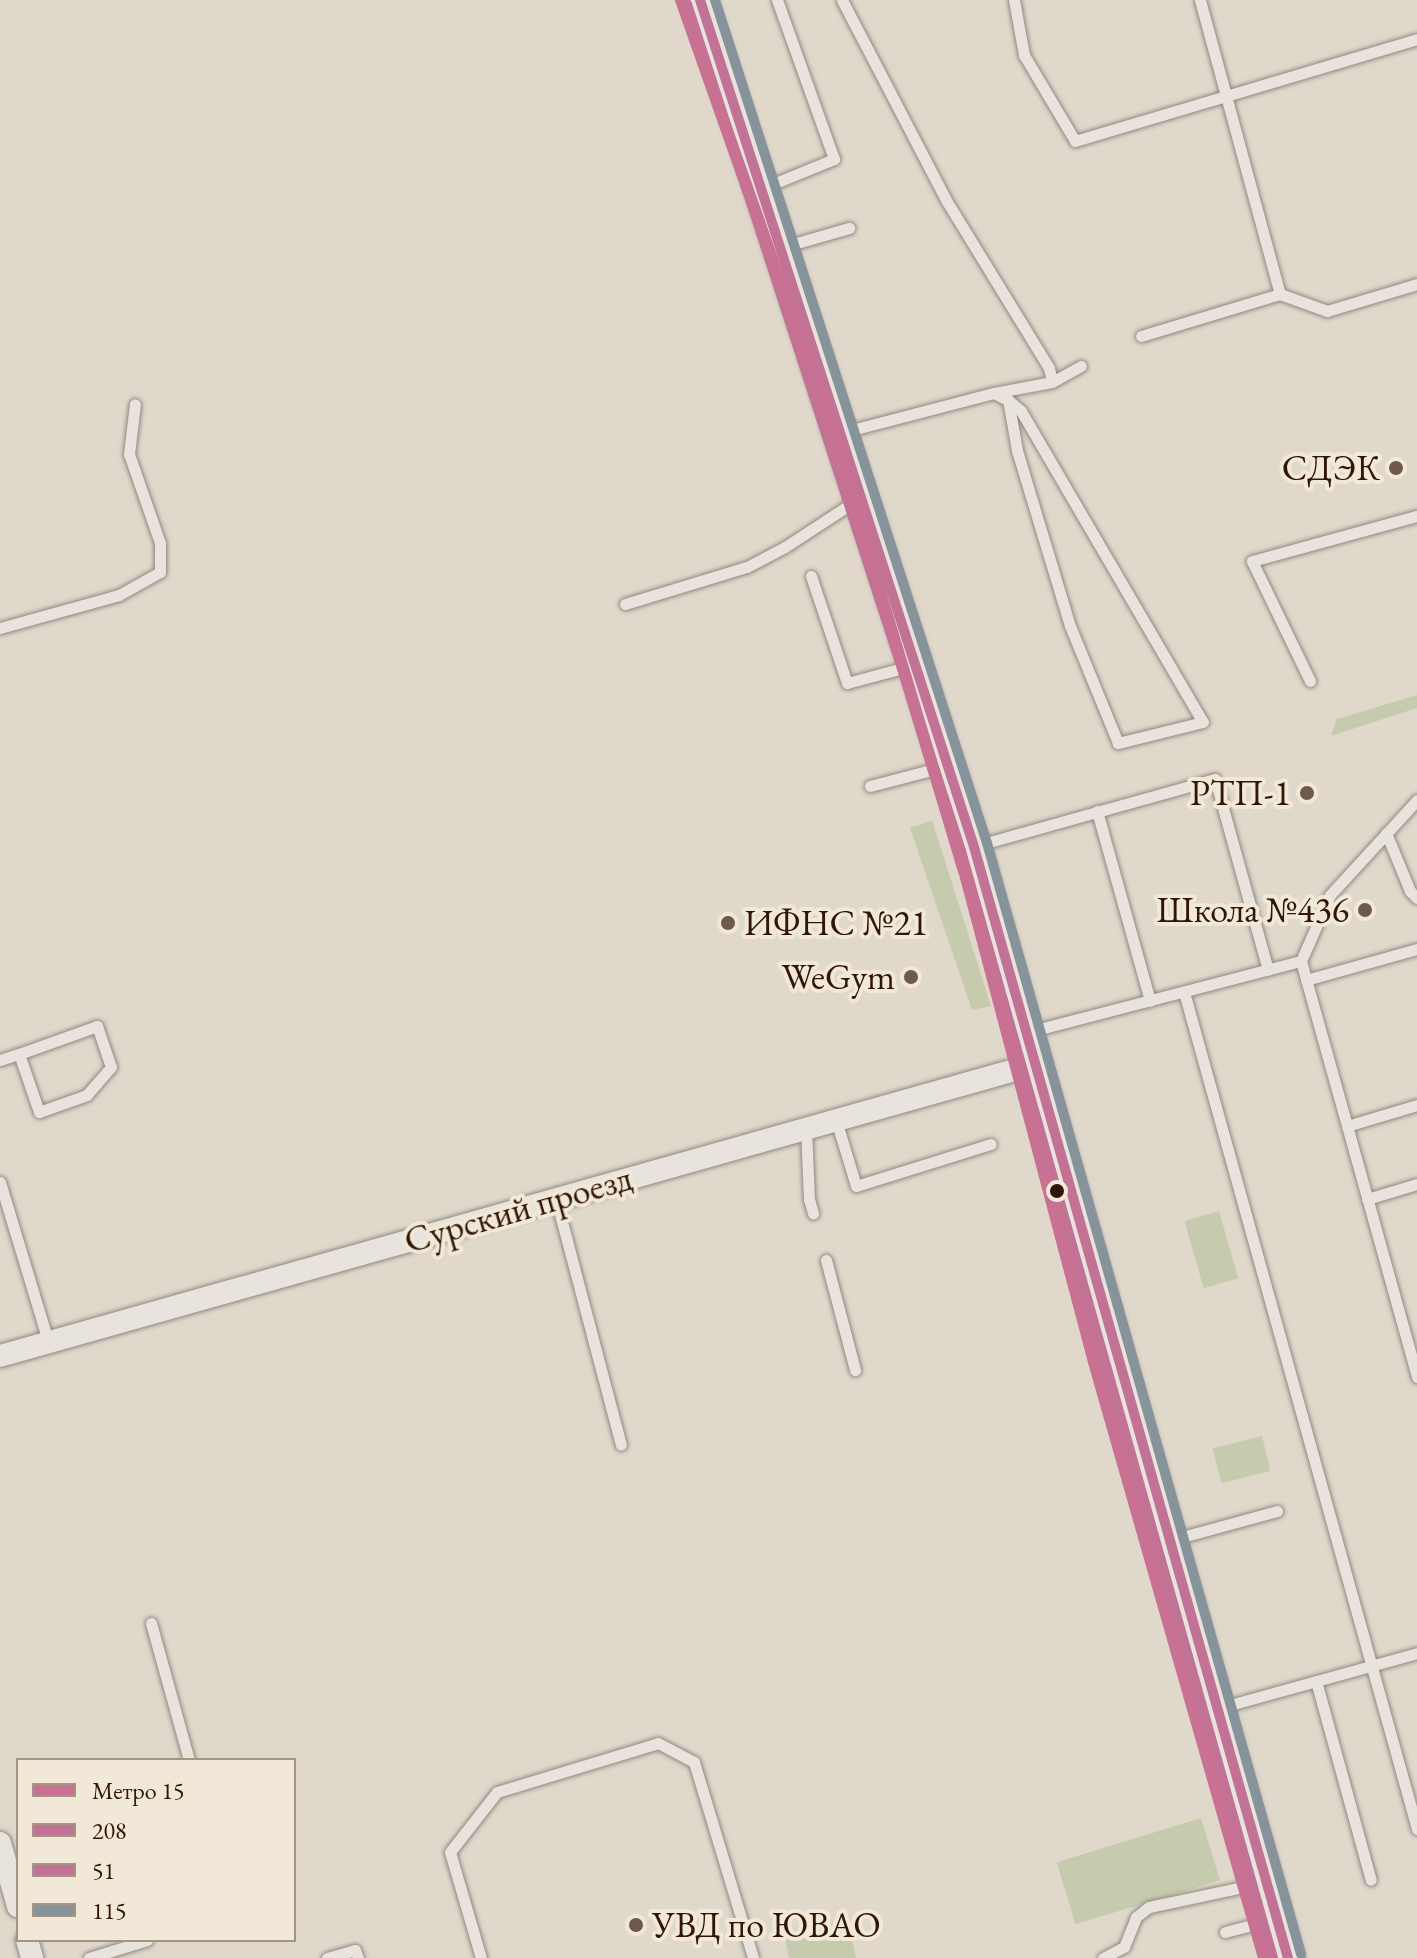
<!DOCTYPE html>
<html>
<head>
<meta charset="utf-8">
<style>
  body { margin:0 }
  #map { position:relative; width:1417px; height:1958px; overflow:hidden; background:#e0d8cb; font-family:"EB Garamond",serif }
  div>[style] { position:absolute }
  .green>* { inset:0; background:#c7cbad; transform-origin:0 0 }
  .roads { filter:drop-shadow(0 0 2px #918980) drop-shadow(0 0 2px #918980) }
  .lane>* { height:11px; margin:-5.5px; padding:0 5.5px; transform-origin:5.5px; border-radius:5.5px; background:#e8e3dc }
  .street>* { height:22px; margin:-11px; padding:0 11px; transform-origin:11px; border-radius:11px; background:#e8e3dc }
  .secondary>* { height:32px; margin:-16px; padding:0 16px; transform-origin:16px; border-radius:16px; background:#e8e3dc }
  .bus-1>* { height:10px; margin:-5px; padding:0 5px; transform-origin:5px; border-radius:5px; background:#c17295 }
  .bus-2>* { height:10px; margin:-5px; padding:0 5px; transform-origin:5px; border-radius:5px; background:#c17295 }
  .bus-3>* { height:10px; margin:-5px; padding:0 5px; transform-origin:5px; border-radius:5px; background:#87939b }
  .metro-1>* { height:12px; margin:-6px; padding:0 6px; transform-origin:6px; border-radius:6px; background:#c97193 }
  .dots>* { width:22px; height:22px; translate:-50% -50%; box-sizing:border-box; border:4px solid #f1e8d7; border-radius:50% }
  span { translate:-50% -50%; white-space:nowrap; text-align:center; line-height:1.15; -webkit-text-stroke:8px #f1e8d7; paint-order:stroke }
  .poi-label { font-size:36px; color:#2f1606 }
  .right { translate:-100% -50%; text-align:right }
  .left { translate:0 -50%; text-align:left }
  .street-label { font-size:36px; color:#2f1606 }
  .legend { position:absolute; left:16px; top:1758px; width:280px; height:184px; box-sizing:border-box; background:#f1e8d7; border:2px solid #a39483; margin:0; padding:10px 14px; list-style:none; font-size:24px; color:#2f1606 }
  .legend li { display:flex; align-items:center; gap:16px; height:40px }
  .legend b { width:40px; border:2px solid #a39483 }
</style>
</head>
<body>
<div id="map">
  <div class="green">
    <i style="clip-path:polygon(1417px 695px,1417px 708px,1331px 736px,1337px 719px)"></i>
    <i style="clip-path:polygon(932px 820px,991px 1006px,972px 1010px,910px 828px)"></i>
    <i style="left:1219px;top:1211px;width:70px;height:36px;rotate:74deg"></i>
    <i style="left:1262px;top:1436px;width:36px;height:51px;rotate:76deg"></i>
    <i style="left:1201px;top:1818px;width:65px;height:151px;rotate:73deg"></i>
    <i style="clip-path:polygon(848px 1920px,856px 1958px,789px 1958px,784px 1933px)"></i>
  </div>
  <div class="roads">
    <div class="lane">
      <i style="left:842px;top:0;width:225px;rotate:62.5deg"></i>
      <i style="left:946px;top:200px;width:197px;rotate:58.5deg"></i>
      <i style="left:1049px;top:368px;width:14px;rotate:78deg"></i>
      <i style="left:1052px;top:382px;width:59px;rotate:169.3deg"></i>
      <i style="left:1014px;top:0;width:56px;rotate:79.7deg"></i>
      <i style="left:1024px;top:55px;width:100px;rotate:59.3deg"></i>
      <i style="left:1075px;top:141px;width:357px;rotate:-16.6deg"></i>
      <i style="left:1200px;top:0;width:305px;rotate:74.8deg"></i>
      <i style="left:763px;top:188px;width:77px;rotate:-22.2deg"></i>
      <i style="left:834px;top:159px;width:169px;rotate:-109.7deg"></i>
      <i style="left:783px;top:247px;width:69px;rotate:-16.1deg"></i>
      <i style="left:1141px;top:336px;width:145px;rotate:-16.8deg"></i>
      <i style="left:1280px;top:294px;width:50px;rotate:19.9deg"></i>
      <i style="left:1327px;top:311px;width:94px;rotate:-16.7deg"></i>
      <i style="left:1052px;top:382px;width:33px;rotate:-29deg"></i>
      <i style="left:844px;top:432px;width:155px;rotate:-14.6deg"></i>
      <i style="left:994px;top:393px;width:16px;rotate:27deg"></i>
      <i style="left:1008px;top:400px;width:17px;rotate:40deg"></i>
      <i style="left:1021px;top:411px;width:360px;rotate:59.7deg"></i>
      <i style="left:1203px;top:722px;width:88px;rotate:166.1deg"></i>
      <i style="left:1118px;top:743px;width:126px;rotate:-112.3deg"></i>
      <i style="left:1070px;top:626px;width:184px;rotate:-106.8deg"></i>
      <i style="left:1017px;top:450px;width:51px;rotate:-100.2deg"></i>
      <i style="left:811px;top:576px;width:113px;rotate:71.4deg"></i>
      <i style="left:847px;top:683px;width:69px;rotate:-15deg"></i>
      <i style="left:625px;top:604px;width:127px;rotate:-16.9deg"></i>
      <i style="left:747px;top:567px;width:43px;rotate:-27.8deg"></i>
      <i style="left:785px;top:547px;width:90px;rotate:-33.2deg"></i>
      <i style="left:0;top:628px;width:123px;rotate:-15.5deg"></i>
      <i style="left:119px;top:595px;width:47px;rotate:-29.3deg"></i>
      <i style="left:160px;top:572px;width:29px;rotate:-90deg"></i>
      <i style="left:160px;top:543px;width:94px;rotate:-109.2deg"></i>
      <i style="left:129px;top:454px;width:50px;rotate:-83.2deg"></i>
      <i style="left:1310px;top:681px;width:133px;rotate:-115.8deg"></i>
      <i style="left:1252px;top:561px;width:171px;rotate:-15.3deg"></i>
      <i style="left:870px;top:786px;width:79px;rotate:-14.7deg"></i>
      <i style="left:1097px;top:811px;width:197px;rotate:74.4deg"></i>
      <i style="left:1386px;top:833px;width:63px;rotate:67.5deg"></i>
      <i style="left:1410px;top:891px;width:10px;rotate:45deg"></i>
      <i style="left:975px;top:846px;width:249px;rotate:-15.6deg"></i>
      <i style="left:1215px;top:779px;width:198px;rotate:74.5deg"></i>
      <i style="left:1301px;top:961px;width:72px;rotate:-66.3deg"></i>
      <i style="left:1330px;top:895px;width:129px;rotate:-47.5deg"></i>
      <i style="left:1306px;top:980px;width:115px;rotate:-15.6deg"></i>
      <i style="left:1184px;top:992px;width:869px;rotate:74.44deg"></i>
      <i style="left:1028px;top:1032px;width:282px;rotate:-14.6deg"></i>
      <i style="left:1301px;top:961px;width:432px;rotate:74.4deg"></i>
      <i style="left:0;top:1060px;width:20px;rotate:-18deg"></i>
      <i style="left:19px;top:1054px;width:83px;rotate:-19.7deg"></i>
      <i style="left:97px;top:1026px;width:43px;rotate:71.1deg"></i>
      <i style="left:111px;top:1067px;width:37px;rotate:131deg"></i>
      <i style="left:87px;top:1095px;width:51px;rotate:160.5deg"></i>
      <i style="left:39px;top:1112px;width:61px;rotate:-109deg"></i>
      <i style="left:836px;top:1120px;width:69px;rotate:73.1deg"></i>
      <i style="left:856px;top:1186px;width:141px;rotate:-17.3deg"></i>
      <i style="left:1347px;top:1126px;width:73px;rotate:-16.7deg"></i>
      <i style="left:806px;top:1128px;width:71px;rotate:87.6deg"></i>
      <i style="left:809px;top:1199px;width:15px;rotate:74deg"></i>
      <i style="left:0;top:1182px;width:166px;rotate:73.2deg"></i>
      <i style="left:556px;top:1199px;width:254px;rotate:75.2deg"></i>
      <i style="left:1367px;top:1199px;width:52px;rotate:-16.7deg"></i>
      <i style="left:826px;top:1260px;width:114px;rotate:75.2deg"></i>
      <i style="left:1171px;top:1540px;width:110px;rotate:-15.3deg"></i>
      <i style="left:151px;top:1623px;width:142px;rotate:74.5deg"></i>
      <i style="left:1316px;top:1681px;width:206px;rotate:74.6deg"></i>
      <i style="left:1219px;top:1708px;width:205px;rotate:-15.5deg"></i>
      <i style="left:1225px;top:1932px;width:52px;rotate:-14.6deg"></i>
      <i style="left:89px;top:1958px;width:61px;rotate:-17.2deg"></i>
      <i style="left:327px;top:1958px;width:29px;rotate:-16deg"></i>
      <i style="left:355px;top:1950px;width:9px;rotate:69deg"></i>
      <i style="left:481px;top:1958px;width:110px;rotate:-106.3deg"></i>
      <i style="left:450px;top:1852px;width:76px;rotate:-51.9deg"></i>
      <i style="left:497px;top:1792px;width:168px;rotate:-16.9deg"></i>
      <i style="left:658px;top:1743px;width:41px;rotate:27.8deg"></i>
      <i style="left:694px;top:1762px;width:205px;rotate:73.2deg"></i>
      <i style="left:1103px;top:1958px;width:24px;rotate:-28deg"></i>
      <i style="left:1124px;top:1947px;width:32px;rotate:-68deg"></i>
      <i style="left:1136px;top:1917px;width:16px;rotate:-38deg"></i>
      <i style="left:1149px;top:1907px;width:116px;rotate:-12deg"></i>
    </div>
    <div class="street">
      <i style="left:0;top:1356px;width:1076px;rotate:-15.74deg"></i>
      <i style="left:0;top:1843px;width:66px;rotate:74.1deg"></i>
      <i style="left:27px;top:1940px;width:19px;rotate:74deg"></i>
    </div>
    <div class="secondary">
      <i style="left:700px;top:0;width:890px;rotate:72.07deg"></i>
      <i style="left:974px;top:847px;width:1155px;rotate:74.22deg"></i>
    </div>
  </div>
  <div class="bus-1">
    <i style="left:700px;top:0;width:890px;rotate:72.07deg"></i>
    <i style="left:974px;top:847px;width:1155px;rotate:74.22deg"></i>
  </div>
  <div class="bus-2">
    <i style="left:687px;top:4px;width:890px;rotate:72.07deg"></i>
    <i style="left:961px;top:851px;width:1150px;rotate:74.26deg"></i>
  </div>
  <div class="bus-3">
    <i style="left:715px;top:0;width:886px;rotate:72.12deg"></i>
    <i style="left:987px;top:843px;width:1155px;rotate:74.22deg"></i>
  </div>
  <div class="metro-1">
    <i style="left:681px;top:0;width:443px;rotate:70.6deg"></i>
    <i style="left:828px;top:418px;width:472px;rotate:73.3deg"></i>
    <i style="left:964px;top:870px;width:509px;rotate:75.2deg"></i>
    <i style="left:1094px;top:1362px;width:620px;rotate:74.08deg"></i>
  </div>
  <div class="dots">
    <i style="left:1396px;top:468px;background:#6d5a4b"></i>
    <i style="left:1307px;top:793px;background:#6d5a4b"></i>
    <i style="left:1365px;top:910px;background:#6d5a4b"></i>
    <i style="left:728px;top:923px;background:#6d5a4b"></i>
    <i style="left:911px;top:977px;background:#6d5a4b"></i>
    <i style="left:1057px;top:1191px;background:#2f1606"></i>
    <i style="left:636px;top:1925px;background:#6d5a4b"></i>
  </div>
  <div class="poi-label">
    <span class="right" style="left:1380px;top:468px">СДЭК</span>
    <span class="right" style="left:1291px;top:793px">РТП-1</span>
    <span class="right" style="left:1349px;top:910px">Школа №436</span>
    <span class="left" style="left:744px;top:923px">ИФНС №21</span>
    <span class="right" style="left:895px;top:977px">WeGym</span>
    <span class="left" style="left:652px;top:1925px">УВД по ЮВАО</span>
  </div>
  <div class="street-label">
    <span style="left:518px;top:1209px;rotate:-16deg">Сурский проезд</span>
  </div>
  <ul class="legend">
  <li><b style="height:10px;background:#c97193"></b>Метро 15</li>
  <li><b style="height:10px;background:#c17295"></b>208</li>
  <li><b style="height:10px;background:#c17295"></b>51</li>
  <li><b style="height:10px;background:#87939b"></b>115</li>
  </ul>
</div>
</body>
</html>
